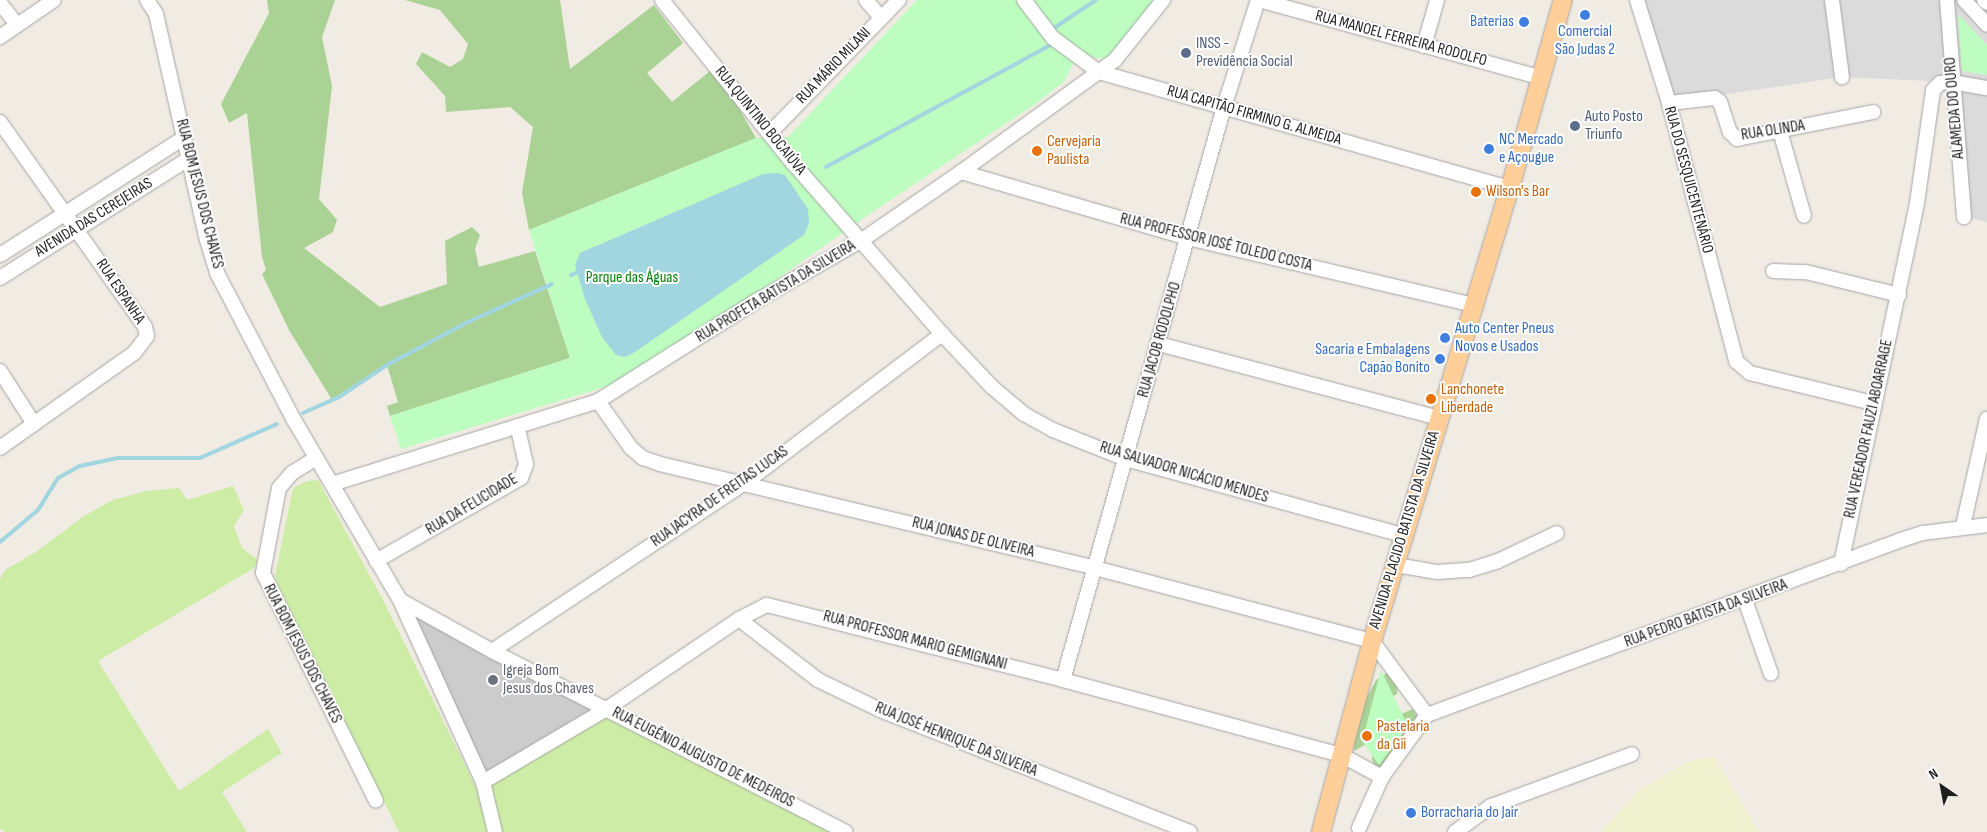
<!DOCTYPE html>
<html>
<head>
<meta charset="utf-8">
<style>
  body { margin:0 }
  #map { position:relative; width:1987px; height:832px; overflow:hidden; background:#f0ebe3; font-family:"Sofia Sans Condensed",sans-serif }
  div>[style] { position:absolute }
  .residential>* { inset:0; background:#dcdbdb }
  .religious>* { inset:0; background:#ccc }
  .farmland>* { inset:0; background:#eff0cd }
  .grass>* { inset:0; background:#cdeda6 }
  .forest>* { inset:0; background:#aad295 }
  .park>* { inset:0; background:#bdfdbf }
  .water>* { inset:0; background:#a1d5e0 }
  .stream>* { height:4px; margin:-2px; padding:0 2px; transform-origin:2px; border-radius:2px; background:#a1d5e0 }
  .roads { filter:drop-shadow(0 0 1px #a5a5a5) drop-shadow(0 0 1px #a5a5a5) }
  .minor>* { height:14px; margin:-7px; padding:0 7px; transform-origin:7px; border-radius:7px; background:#fff }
  .major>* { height:18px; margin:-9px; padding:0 9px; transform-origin:9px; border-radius:9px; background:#ffce99 }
  .dots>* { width:14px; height:14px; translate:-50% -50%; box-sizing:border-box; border:2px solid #fff; border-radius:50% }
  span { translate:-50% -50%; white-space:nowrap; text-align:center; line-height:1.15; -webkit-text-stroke:4px #fff; paint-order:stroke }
  .shop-label { font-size:16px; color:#366cbe }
  .right { translate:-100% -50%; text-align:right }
  .left { translate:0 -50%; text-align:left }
  .street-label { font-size:16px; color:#1e1e1e }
  .service-label { font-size:16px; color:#4e5e75 }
  .food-label { font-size:16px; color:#c56008 }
  .park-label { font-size:16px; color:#058309 }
  .worship-label { font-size:16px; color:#5b616d }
  .north { position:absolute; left:1917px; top:762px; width:50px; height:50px; -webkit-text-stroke:4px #fff; paint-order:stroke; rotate:327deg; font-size:14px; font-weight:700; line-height:20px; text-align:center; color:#1e1e1e }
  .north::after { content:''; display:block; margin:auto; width:18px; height:22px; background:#1e1e1e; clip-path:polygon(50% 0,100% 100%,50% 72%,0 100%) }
</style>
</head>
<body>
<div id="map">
  <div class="residential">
    <i style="clip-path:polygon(1637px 0,1987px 0,1987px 222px,1964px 217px,1952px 82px,1842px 77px,1669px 103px)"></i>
  </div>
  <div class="religious">
    <i style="clip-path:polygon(400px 600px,608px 708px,483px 782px)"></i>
  </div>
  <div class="farmland">
    <i style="clip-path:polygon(1714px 757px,1759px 832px,1601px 832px,1637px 792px,1689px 761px)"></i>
  </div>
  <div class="grass">
    <i style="clip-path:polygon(318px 480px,382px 598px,475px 785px,490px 832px,399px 832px,278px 586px,275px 576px,292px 492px,295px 487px,307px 481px)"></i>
    <i style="clip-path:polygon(233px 486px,244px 510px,234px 526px,242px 548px,258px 560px,254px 568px,98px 661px,179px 791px,268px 729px,282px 753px,222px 792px,247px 832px,5px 832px,0 829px,0 579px,5px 570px,36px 552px,84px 516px,113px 500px,146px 491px,179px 488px,187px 500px)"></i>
    <i style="clip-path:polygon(608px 708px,845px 832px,495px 832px,483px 782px)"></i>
  </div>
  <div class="forest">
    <i style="clip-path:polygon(267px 0,335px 0,322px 37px,332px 86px,319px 199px,337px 220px,333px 232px,304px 248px,380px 307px,447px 284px,445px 241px,472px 227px,480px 235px,475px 249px,479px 267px,535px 251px,570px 358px,390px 416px,387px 406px,398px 402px,387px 365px,332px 400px,289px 330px,262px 274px,266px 270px,262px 257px,247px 113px,229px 123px,221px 104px,269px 13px)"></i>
    <i style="clip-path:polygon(405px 0,560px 0,570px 69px,654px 5px,683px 43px,647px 73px,672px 102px,715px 67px,756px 138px,529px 230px,522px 193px,533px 127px,510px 107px,446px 112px,445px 96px,416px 64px,422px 52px,450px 67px,463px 59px,468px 44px,440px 10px)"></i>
    <i style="clip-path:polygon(1389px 672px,1398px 683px,1397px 694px,1379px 704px,1372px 741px,1354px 751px,1353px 732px,1362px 707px,1376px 680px)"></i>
    <i style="clip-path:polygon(1413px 709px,1419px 721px,1377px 771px,1372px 759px,1373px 748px,1391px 718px)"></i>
  </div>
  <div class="park">
    <i style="clip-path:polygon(917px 0,1163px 0,1112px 59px,1077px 56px,1064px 82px,1034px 105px,865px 217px,756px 294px,618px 383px,401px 449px,390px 416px,570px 358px,529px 230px,756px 138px,788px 137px)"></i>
    <i style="clip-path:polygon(1958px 14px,1987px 45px,1987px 75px,1962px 71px)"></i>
    <i style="clip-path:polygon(1381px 670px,1408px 726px,1379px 765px,1362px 741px)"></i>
  </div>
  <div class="water">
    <i style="clip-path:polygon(777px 173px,785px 175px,808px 209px,809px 224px,804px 235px,635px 352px,625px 357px,616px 355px,602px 337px,585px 299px,575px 265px,580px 253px,763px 174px)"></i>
  </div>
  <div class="stream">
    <i style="left:1054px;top:28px;width:50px;rotate:-33.7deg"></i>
    <i style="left:826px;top:167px;width:254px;rotate:-28.5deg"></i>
    <i style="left:571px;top:275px;width:11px;rotate:-22deg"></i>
    <i style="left:303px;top:413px;width:39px;rotate:-24deg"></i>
    <i style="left:339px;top:397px;width:58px;rotate:-33.7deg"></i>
    <i style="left:387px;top:365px;width:89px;rotate:-28deg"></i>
    <i style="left:466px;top:323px;width:94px;rotate:-24.4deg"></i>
    <i style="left:0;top:542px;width:50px;rotate:-40.1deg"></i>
    <i style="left:38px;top:510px;width:38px;rotate:-58deg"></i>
    <i style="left:58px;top:478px;width:25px;rotate:-29deg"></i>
    <i style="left:80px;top:466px;width:40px;rotate:-12deg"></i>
    <i style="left:119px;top:458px;width:81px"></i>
    <i style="left:200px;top:458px;width:84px;rotate:-23.8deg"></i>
  </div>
  <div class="roads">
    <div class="minor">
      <i style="left:147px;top:0;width:17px;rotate:57deg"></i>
      <i style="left:156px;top:14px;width:232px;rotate:77.3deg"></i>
      <i style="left:207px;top:240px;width:34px;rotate:73deg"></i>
      <i style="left:217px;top:273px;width:166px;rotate:62.4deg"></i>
      <i style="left:294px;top:420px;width:209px;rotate:59.5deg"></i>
      <i style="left:400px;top:600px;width:200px;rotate:65.5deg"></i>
      <i style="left:483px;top:782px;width:51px;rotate:76.5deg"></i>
      <i style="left:662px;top:0;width:208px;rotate:51.3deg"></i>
      <i style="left:792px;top:162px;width:228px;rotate:48.9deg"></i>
      <i style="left:942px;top:334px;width:73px;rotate:46.7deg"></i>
      <i style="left:992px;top:387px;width:42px;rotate:40.2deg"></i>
      <i style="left:1024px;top:414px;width:33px;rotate:29deg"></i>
      <i style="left:1053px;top:430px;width:79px;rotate:21.7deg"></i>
      <i style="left:1126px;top:459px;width:289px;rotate:15.4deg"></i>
      <i style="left:866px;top:0;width:23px;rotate:50deg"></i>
      <i style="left:1024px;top:0;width:48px;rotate:52.7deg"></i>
      <i style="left:1053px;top:38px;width:57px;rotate:36.5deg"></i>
      <i style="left:1099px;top:72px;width:427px;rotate:15.8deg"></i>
      <i style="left:1259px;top:0;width:294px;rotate:15.4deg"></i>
      <i style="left:1637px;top:0;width:108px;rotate:72.7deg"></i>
      <i style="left:1669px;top:103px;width:267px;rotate:75.4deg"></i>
      <i style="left:1736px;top:361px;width:18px;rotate:41deg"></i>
      <i style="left:1750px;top:373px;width:127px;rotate:13.7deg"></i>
      <i style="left:1832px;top:0;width:78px;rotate:82.6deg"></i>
      <i style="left:1947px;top:0;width:218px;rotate:85.5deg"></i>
      <i style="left:1964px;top:0;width:34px;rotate:47deg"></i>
      <i style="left:1984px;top:0;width:4px;rotate:45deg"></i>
      <i style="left:0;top:3px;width:28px;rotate:52deg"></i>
      <i style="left:0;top:37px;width:65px;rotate:-34.4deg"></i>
      <i style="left:1424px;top:46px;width:48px;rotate:-74.2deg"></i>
      <i style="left:1669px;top:103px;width:46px;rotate:-6.2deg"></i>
      <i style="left:1715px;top:98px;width:6px;rotate:39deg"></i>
      <i style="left:1720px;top:102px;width:32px;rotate:72deg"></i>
      <i style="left:1730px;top:132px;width:10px;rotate:45deg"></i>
      <i style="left:1737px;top:139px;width:139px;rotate:-11.2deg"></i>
      <i style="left:0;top:122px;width:251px;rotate:54.7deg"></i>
      <i style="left:145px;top:327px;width:9px;rotate:77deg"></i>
      <i style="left:147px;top:336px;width:21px;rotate:127deg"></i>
      <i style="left:134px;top:353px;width:164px;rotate:144.7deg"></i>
      <i style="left:1780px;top:131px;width:88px;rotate:74.2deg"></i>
      <i style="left:770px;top:133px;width:185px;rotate:-45.9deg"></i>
      <i style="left:961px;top:172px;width:236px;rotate:16.2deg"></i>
      <i style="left:1188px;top:238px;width:293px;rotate:13.2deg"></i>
      <i style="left:0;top:255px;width:218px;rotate:-32.5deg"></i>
      <i style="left:1773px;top:271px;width:33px;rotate:2deg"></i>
      <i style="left:1806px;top:272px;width:96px;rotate:13.9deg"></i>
      <i style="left:0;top:278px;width:222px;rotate:-32.3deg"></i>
      <i style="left:1159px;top:344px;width:290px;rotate:14.8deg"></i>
      <i style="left:0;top:371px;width:63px;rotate:57.3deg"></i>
      <i style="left:598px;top:401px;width:57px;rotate:54.9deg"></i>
      <i style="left:631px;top:448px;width:16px;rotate:40deg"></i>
      <i style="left:643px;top:458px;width:18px;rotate:19deg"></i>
      <i style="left:660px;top:464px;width:447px;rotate:13.4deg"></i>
      <i style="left:1095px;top:568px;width:286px;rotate:14.8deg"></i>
      <i style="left:1372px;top:641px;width:92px;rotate:53.4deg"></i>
      <i style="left:316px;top:458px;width:28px;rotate:148deg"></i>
      <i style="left:292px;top:473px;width:20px;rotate:131deg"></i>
      <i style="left:279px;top:488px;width:86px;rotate:100.7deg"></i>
      <i style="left:263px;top:573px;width:254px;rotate:63.6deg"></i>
      <i style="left:332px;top:484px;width:279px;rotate:-17.3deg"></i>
      <i style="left:598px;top:401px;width:189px;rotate:-32.3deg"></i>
      <i style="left:758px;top:300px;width:120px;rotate:-30deg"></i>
      <i style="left:862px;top:240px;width:120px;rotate:-34.5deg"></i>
      <i style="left:961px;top:172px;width:190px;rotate:-36deg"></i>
      <i style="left:1115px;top:60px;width:77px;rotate:-51.3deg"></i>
      <i style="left:1963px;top:526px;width:110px;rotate:-77.4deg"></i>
      <i style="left:376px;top:561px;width:167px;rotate:-29.8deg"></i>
      <i style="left:521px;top:478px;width:15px;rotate:-70deg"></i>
      <i style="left:526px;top:464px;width:39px;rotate:-103deg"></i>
      <i style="left:1841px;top:564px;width:369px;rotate:-78.1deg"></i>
      <i style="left:1917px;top:203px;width:114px;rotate:-81.9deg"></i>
      <i style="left:1933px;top:90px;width:10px;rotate:-45deg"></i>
      <i style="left:1940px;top:83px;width:12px;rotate:-5deg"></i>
      <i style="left:1952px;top:82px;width:36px;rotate:10deg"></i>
      <i style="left:1396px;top:565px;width:42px;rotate:9.7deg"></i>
      <i style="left:1437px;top:572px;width:32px;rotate:-4deg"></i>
      <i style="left:1469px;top:570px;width:30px;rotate:-17deg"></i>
      <i style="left:1498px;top:561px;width:65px;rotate:-25.4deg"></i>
      <i style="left:400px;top:600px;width:105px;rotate:29deg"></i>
      <i style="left:492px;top:651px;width:397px;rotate:27.1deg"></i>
      <i style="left:1745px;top:600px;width:78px;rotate:70.6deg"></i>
      <i style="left:739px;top:619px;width:100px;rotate:37.7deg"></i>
      <i style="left:818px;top:680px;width:69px;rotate:25.8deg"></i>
      <i style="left:880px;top:710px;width:333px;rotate:21.5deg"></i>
      <i style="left:492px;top:651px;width:304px;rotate:-33.6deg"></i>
      <i style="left:745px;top:483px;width:247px;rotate:-37.1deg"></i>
      <i style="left:1063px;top:680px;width:595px;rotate:-74.31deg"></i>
      <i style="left:1224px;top:107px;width:112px;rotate:-72.4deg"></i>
      <i style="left:1427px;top:715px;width:505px;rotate:-20.26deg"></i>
      <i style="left:1901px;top:540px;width:23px;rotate:-18deg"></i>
      <i style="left:1923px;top:533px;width:64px;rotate:-7.1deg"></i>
      <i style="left:483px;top:782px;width:145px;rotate:-30.6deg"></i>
      <i style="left:608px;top:708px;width:158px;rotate:-34.2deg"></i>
      <i style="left:739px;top:619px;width:31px;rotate:-27deg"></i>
      <i style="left:767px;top:605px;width:305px;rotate:14.2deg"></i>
      <i style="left:1063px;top:680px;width:288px;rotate:15.1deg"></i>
      <i style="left:1341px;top:755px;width:47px;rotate:28.2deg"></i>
      <i style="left:1359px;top:828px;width:56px;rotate:-65.7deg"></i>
      <i style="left:1382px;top:777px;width:77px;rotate:-54deg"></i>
      <i style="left:1455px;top:832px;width:44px;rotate:-35.8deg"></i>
      <i style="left:1491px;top:806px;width:150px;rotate:-20.2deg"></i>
    </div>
    <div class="major">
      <i style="left:1321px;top:832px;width:198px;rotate:-75deg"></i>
      <i style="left:1372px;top:641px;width:474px;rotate:-73.1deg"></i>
      <i style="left:1510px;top:188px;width:195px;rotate:-74.3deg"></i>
    </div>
  </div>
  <div class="dots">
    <i style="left:1585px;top:15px;background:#3f7fe0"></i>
    <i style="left:1524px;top:22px;background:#3f7fe0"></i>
    <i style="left:1186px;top:53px;background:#5c6f8a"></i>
    <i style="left:1575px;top:126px;background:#5c6f8a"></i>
    <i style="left:1489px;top:149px;background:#3f7fe0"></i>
    <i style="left:1037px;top:151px;background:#e8710a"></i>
    <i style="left:1476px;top:192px;background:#e8710a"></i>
    <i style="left:1445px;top:338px;background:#3f7fe0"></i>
    <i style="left:1440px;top:359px;background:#3f7fe0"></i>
    <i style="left:1431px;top:399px;background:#e8710a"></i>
    <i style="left:493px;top:680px;background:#6b7280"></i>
    <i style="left:1367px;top:736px;background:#e8710a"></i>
    <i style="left:1411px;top:813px;background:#3f7fe0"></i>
  </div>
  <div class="shop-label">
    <span class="right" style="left:1514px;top:22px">Baterias</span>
    <span style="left:1585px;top:41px">Comercial<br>São Judas 2</span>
    <span class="left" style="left:1499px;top:149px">NC Mercado<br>e Açougue</span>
    <span class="left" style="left:1455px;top:338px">Auto Center Pneus<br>Novos e Usados</span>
    <span class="right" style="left:1430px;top:359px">Sacaria e Embalagens<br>Capão Bonito</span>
    <span class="left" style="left:1421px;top:813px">Borracharia do Jair</span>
  </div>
  <div class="street-label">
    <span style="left:1401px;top:39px;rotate:15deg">RUA MANOEL FERREIRA RODOLFO</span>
    <span style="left:834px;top:66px;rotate:-46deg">RUA MÁRIO MILANI</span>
    <span style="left:1955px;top:108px;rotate:-95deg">ALAMEDA DO OURO</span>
    <span style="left:1254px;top:116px;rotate:16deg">RUA CAPITÃO FIRMINO G. ALMEIDA</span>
    <span style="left:760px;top:121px;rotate:51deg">RUA QUINTINO BOCAIÚVA</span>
    <span style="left:1773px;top:131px;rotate:-9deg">RUA OLINDA</span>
    <span style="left:1688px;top:180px;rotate:75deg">RUA DO SESQUICENTENÁRIO</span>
    <span style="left:199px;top:194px;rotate:76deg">RUA BOM JESUS DOS CHAVES</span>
    <span style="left:94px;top:218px;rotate:-32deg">AVENIDA DAS CEREJEIRAS</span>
    <span style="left:1216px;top:243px;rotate:14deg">RUA PROFESSOR JOSÉ TOLEDO COSTA</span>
    <span style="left:120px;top:292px;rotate:56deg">RUA ESPANHA</span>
    <span style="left:776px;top:292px;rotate:-31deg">RUA PROFETA BATISTA DA SILVEIRA</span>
    <span style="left:1160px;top:340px;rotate:-74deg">RUA JACOB RODOLPHO</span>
    <span style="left:1869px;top:429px;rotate:-78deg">RUA VEREADOR FAUZI ABOARRAGE</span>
    <span style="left:1184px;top:473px;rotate:17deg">RUA SALVADOR NICÁCIO MENDES</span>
    <span style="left:720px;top:497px;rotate:-35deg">RUA JACYRA DE FREITAS LUCAS</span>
    <span style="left:472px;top:505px;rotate:-31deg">RUA DA FELICIDADE</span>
    <span style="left:1405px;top:530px;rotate:-73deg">AVENIDA PLACIDO BATISTA DA SILVEIRA</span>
    <span style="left:973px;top:538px;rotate:14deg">RUA JONAS DE OLIVEIRA</span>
    <span style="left:1706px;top:614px;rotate:-20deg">RUA PEDRO BATISTA DA SILVEIRA</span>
    <span style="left:915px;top:641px;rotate:15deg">RUA PROFESSOR MARIO GEMIGNANI</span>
    <span style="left:302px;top:654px;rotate:63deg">RUA BOM JESUS DOS CHAVES</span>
    <span style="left:956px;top:740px;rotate:22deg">RUA JOSÉ HENRIQUE DA SILVEIRA</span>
    <span style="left:703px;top:758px;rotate:27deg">RUA EUGÊNIO AUGUSTO DE MEDEIROS</span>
  </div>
  <div class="service-label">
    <span class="left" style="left:1196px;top:53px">INSS -<br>Previdência Social</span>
    <span class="left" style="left:1585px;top:126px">Auto Posto<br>Triunfo</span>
  </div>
  <div class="food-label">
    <span class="left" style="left:1047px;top:151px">Cervejaria<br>Paulista</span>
    <span class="left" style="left:1486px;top:192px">Wilson's Bar</span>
    <span class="left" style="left:1441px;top:399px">Lanchonete<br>Liberdade</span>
    <span class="left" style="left:1377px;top:736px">Pastelaria<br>da Gii</span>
  </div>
  <div class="park-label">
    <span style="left:632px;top:278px">Parque das Águas</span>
  </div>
  <div class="worship-label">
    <span class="left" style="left:503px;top:680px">Igreja Bom<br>Jesus dos Chaves</span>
  </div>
  <div class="north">N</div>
</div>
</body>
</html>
